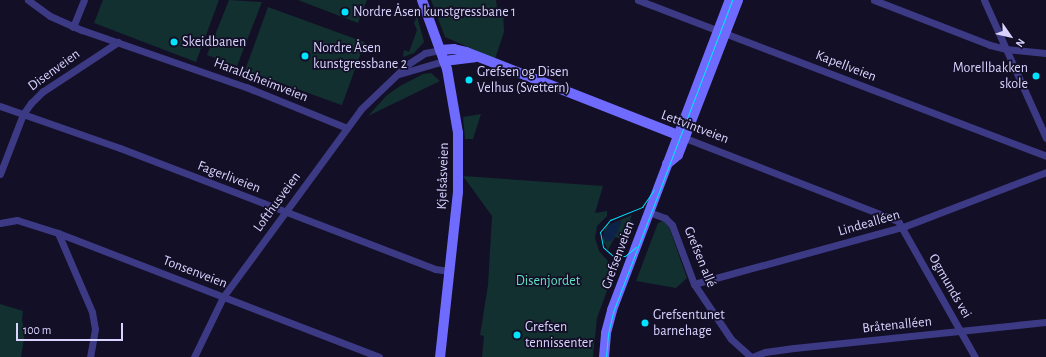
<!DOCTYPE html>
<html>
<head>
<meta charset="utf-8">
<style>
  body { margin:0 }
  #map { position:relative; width:1046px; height:357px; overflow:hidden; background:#130f26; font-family:"Alegreya Sans",sans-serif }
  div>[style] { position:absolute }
  .green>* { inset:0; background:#12302f; transform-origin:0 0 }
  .water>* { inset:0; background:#0c2248 }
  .street>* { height:7px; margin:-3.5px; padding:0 3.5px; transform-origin:3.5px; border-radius:3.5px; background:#3d3a85 }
  .secondary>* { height:10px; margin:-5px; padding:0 5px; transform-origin:5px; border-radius:5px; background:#6f6bff }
  .tram>* { height:1px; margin:-0.5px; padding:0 0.5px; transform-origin:0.5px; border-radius:0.5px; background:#00e5ff }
  .dots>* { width:11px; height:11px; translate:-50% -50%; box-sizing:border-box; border:2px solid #130f26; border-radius:50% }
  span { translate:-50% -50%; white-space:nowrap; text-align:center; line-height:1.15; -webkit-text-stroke:3.5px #130f26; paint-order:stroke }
  .poi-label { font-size:14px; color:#d9d4ff }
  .left { translate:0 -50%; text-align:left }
  .right { translate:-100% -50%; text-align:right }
  .street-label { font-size:14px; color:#d9d4ff }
  .park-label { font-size:14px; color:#5fe0c0 }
  .north { position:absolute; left:990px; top:16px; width:40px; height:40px; -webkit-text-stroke:3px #130f26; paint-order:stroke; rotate:124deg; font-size:11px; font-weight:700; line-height:16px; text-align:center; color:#d9d4ff }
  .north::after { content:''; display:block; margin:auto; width:14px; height:18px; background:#d9d4ff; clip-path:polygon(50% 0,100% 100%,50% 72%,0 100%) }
  .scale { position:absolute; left:16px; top:323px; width:107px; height:18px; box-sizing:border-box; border:2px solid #d9d4ff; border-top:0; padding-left:5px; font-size:12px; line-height:14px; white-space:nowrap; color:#d9d4ff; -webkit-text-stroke:3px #130f26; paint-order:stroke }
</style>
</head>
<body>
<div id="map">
  <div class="green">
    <i style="clip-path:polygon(103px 0,219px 0,196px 62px,94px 23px)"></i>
    <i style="clip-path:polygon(229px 0,262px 2px,237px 66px,207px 55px)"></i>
    <i style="clip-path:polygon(298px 0,367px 0,358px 23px)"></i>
    <i style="clip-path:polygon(431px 0,496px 0,497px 7px,503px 8px,504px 32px,495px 59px,445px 37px)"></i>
    <i style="left:268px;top:7px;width:103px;height:67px;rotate:20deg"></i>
    <i style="clip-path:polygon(417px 16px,424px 42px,414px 53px,403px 57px,404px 50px,409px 52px,417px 30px,414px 23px)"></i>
    <i style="clip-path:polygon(431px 73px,440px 81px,368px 116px,386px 96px,400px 86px,423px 74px)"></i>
    <i style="clip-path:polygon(481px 114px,473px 139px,465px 139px,463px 117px)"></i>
    <i style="clip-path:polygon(463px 176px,603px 186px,595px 213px,607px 211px,607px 216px,597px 226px,595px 238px,599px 251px,615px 269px,597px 318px,593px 357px,482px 357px,484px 336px,480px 335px,488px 285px,492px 216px)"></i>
    <i style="clip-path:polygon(632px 215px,630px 220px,633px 221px,626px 241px,615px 237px,608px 250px,602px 239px,606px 226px)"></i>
    <i style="clip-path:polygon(663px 221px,669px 227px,687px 278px,676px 288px,636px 281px,658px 223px)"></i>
    <i style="clip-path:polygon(0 304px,23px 311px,22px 320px,25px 333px,21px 357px,0 357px)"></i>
  </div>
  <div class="water">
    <i style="clip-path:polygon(622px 220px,618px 231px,611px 241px,605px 241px,603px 235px,609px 225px)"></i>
  </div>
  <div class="street">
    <i style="left:28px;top:0;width:27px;rotate:36deg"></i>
    <i style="left:50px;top:16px;width:35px;rotate:24deg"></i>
    <i style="left:82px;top:30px;width:174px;rotate:19.2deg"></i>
    <i style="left:246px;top:87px;width:109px;rotate:22.1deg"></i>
    <i style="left:638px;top:0;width:437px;rotate:20.9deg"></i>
    <i style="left:874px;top:0;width:124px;rotate:21.2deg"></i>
    <i style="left:990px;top:45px;width:16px;rotate:14deg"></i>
    <i style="left:1006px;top:49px;width:40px;rotate:5.7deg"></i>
    <i style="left:984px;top:0;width:151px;rotate:65.8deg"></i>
    <i style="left:73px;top:27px;width:29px;rotate:-68deg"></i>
    <i style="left:399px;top:74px;width:47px;rotate:-16.1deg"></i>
    <i style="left:0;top:106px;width:127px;rotate:19.3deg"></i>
    <i style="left:120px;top:148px;width:337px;rotate:21deg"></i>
    <i style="left:435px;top:269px;width:15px;rotate:8deg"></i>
    <i style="left:685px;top:138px;width:229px;rotate:21.3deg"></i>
    <i style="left:898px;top:221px;width:156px;rotate:60.5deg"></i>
    <i style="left:0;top:174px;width:64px;rotate:-69deg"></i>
    <i style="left:23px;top:114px;width:14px;rotate:-54deg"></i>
    <i style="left:31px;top:103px;width:16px;rotate:-45deg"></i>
    <i style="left:42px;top:92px;width:91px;rotate:-33.3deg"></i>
    <i style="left:649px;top:212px;width:17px;rotate:21deg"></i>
    <i style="left:665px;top:218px;width:10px;rotate:45deg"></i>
    <i style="left:672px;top:225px;width:63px;rotate:69.6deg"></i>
    <i style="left:694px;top:284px;width:66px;rotate:56.1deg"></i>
    <i style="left:731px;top:339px;width:27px;rotate:42deg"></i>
    <i style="left:0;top:223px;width:17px;rotate:-10deg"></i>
    <i style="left:17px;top:220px;width:43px;rotate:17.6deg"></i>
    <i style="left:58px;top:233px;width:344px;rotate:21.1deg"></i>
    <i style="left:58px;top:233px;width:86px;rotate:66.7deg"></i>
    <i style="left:92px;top:312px;width:17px;rotate:80deg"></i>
    <i style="left:95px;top:329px;width:28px;rotate:100deg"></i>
    <i style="left:694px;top:284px;width:217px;rotate:-15.3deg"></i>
    <i style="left:903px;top:227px;width:153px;rotate:-21deg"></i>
    <i style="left:194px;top:357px;width:67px;rotate:-64.2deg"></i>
    <i style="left:223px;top:297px;width:233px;rotate:-53.7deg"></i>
    <i style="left:361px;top:109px;width:65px;rotate:-43.8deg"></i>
    <i style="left:408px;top:64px;width:20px;rotate:-33deg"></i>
    <i style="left:425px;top:53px;width:15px;rotate:-11deg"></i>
    <i style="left:752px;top:357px;width:14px;rotate:-21deg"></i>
    <i style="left:765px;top:352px;width:29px;rotate:-8deg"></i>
    <i style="left:794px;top:348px;width:253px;rotate:-5.9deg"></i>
  </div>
  <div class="secondary">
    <i style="left:422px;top:0;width:73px;rotate:70.1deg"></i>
    <i style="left:447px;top:69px;width:65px;rotate:80.2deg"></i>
    <i style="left:458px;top:133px;width:59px;rotate:90deg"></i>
    <i style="left:458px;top:192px;width:166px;rotate:96.2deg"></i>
    <i style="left:440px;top:50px;width:14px;rotate:-4deg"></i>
    <i style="left:454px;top:49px;width:12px;rotate:14deg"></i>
    <i style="left:466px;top:52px;width:235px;rotate:21.4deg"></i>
    <i style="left:444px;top:61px;width:31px;rotate:-7deg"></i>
    <i style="left:667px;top:164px;width:14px;rotate:-39deg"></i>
    <i style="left:678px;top:155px;width:166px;rotate:-68.8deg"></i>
    <i style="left:604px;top:357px;width:24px;rotate:-85deg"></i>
    <i style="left:606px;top:333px;width:24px;rotate:-75deg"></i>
    <i style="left:612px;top:310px;width:332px;rotate:-69.2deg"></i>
  </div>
  <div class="tram">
    <i style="left:636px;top:247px;width:14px;rotate:141deg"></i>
    <i style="left:625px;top:256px;width:12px;rotate:180deg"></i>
    <i style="left:613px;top:256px;width:13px;rotate:-138deg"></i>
    <i style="left:603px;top:247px;width:15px;rotate:-101deg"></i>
    <i style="left:600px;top:232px;width:16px;rotate:-50deg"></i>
    <i style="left:610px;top:220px;width:35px;rotate:-22deg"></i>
    <i style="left:642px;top:207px;width:21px;rotate:-55deg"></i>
    <i style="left:606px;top:357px;width:23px;rotate:-85deg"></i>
    <i style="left:608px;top:334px;width:23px;rotate:-77deg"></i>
    <i style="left:613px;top:312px;width:334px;rotate:-69.1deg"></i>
  </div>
  <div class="dots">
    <i style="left:345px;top:12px;background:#00e5ff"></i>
    <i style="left:174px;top:42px;background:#00e5ff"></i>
    <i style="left:305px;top:56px;background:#00e5ff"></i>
    <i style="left:1036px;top:76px;background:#00e5ff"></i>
    <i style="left:469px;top:80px;background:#00e5ff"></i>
    <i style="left:645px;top:323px;background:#00e5ff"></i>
    <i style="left:517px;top:335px;background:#00e5ff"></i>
  </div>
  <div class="poi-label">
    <span class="left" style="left:353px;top:12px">Nordre Åsen kunstgressbane 1</span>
    <span class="left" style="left:182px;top:42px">Skeidbanen</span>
    <span class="left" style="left:313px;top:56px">Nordre Åsen<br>kunstgressbane 2</span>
    <span class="right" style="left:1028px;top:76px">Morellbakken<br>skole</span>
    <span class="left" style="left:477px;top:80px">Grefsen og Disen<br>Velhus (Svettern)</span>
    <span class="left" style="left:653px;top:323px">Grefsentunet<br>barnehage</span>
    <span class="left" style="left:525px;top:335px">Grefsen<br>tennissenter</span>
  </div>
  <div class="street-label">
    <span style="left:846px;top:66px;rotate:21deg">Kapellveien</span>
    <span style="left:54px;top:70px;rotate:-36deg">Disenveien</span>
    <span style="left:261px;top:80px;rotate:21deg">Haraldsheimveien</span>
    <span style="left:695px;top:127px;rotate:21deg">Lettvintveien</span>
    <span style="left:443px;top:176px;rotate:-88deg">Kjelsåsveien</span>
    <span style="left:229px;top:177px;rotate:21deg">Fagerliveien</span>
    <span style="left:277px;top:202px;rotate:-54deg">Lofthusveien</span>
    <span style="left:869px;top:223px;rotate:-16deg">Lindealléen</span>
    <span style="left:618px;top:255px;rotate:-70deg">Grefsenveien</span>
    <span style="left:700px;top:257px;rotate:68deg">Grefsen allé</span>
    <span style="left:195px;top:272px;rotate:21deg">Tonsenveien</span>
    <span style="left:950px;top:286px;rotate:60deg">Ogmunds vei</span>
    <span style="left:897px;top:325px;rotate:-6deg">Bråtenalléen</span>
  </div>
  <div class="park-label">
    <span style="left:548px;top:281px">Disenjordet</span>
  </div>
  <div class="north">N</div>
  <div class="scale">100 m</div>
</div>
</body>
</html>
